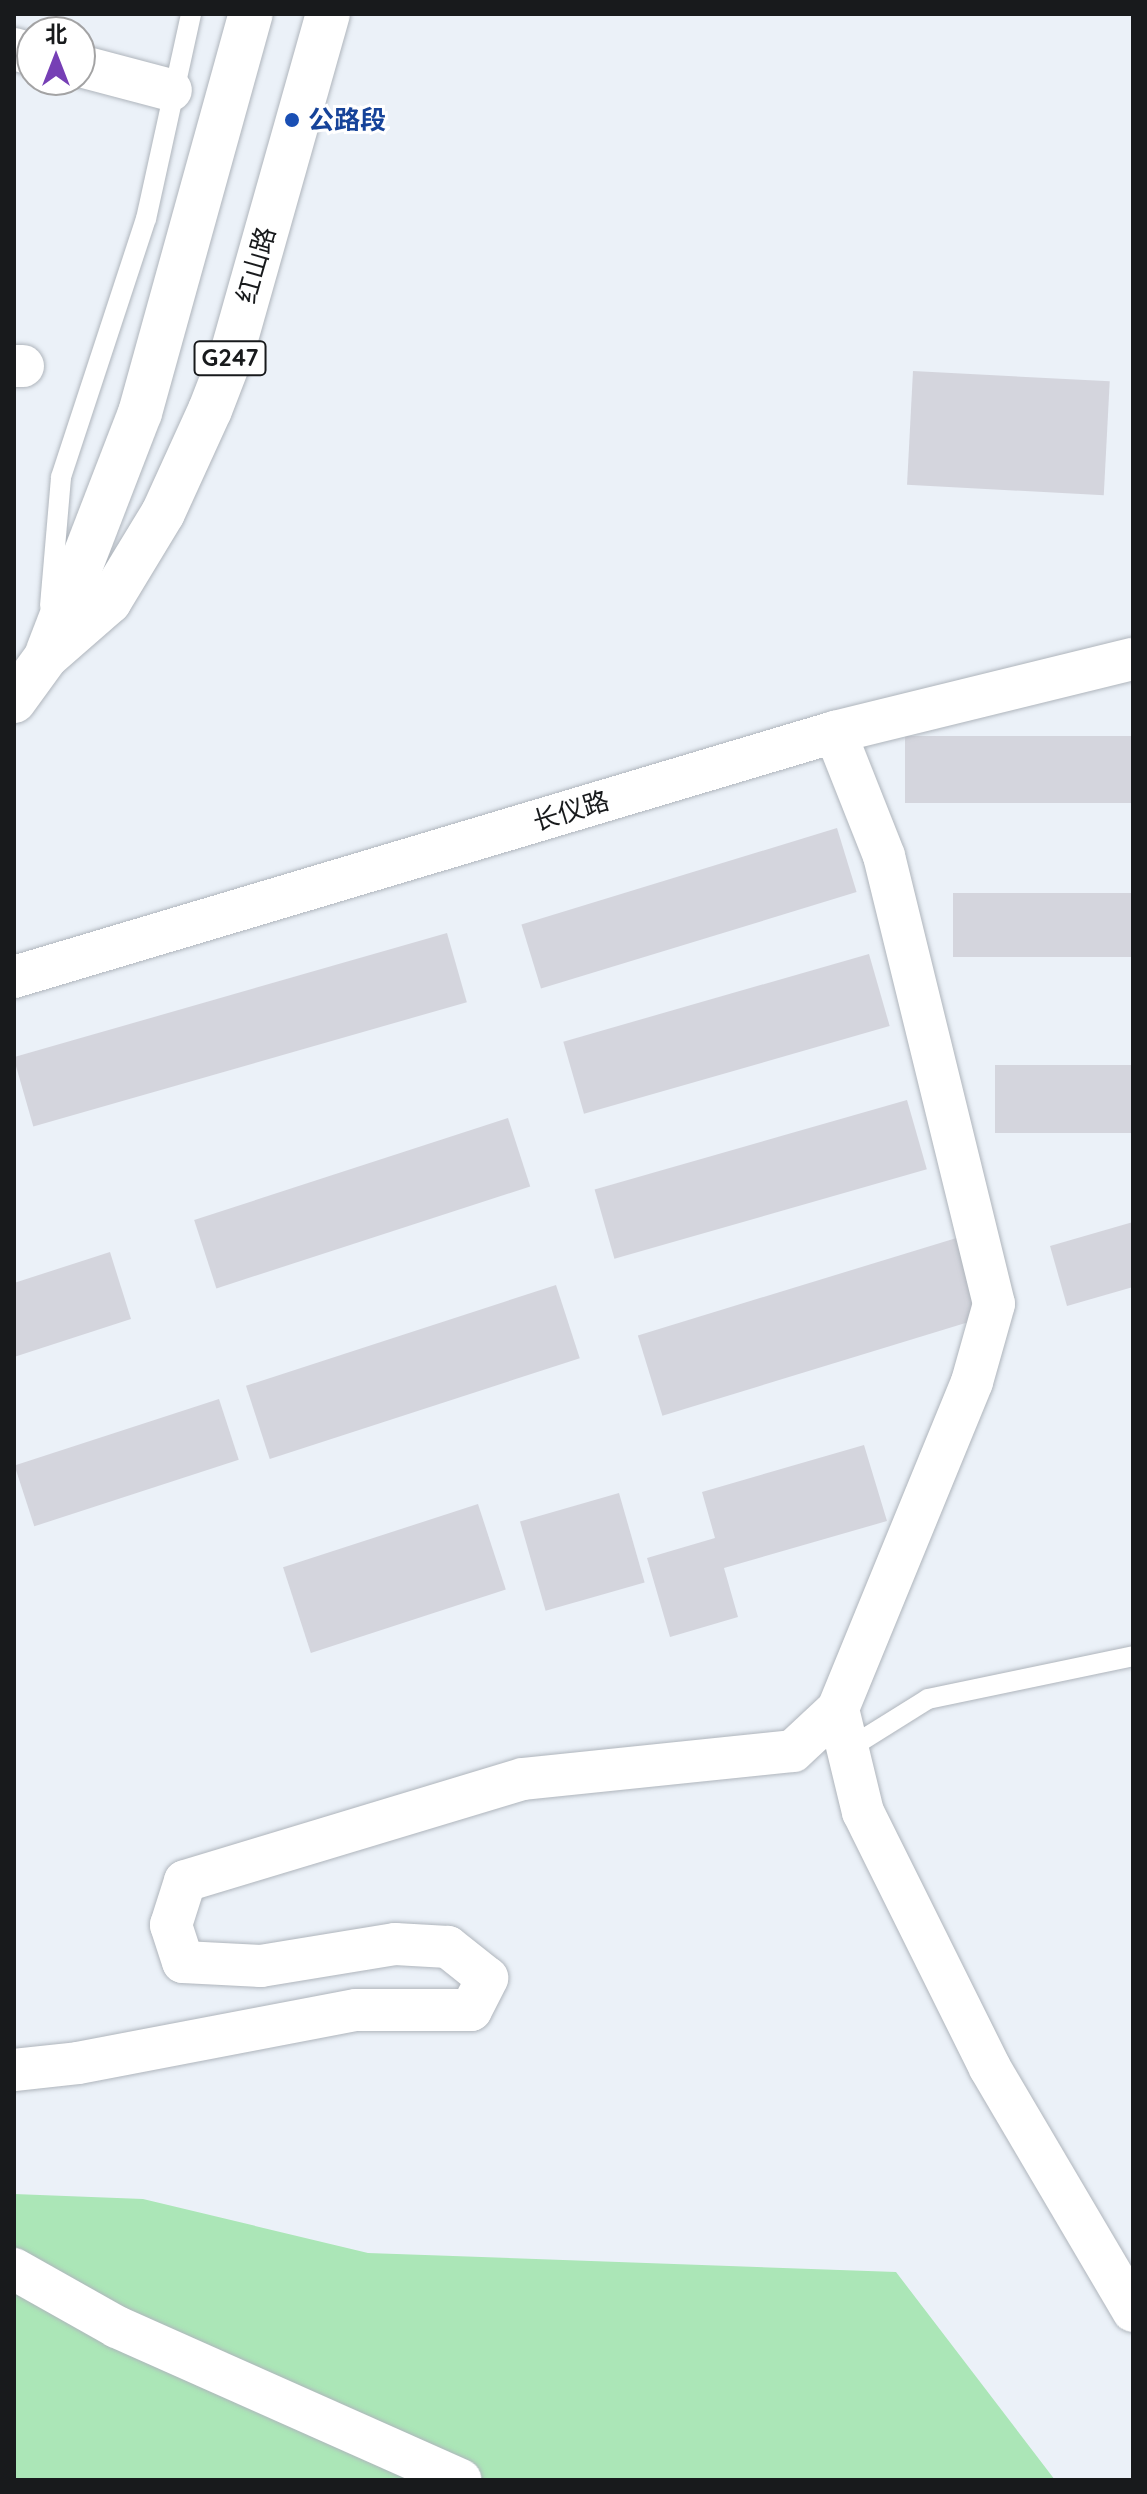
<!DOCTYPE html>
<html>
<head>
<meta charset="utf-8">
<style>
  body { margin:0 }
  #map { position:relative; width:1147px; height:2494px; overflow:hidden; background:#ebf1f8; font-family:Quicksand,"Noto Sans SC",sans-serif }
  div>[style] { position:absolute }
  .green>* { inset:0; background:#abe6b7 }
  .building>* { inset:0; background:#d4d5dd; transform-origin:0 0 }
  .roads { filter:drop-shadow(0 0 2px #afb5bc) drop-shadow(0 0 2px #afb5bc) }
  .service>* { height:20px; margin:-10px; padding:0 10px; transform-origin:10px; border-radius:10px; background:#fff }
  .minor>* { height:42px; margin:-21px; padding:0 21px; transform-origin:21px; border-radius:21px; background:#fff }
  .trunk>* { height:44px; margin:-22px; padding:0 22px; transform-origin:22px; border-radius:22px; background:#fff }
  .dots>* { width:22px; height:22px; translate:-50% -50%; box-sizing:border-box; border:4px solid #fff; border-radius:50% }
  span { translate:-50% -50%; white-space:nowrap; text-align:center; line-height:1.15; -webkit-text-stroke:6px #fff; paint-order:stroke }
  .shield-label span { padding:2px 6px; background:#fff; border:2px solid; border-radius:6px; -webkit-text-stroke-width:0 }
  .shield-label { font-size:24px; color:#181a1c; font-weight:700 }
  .transit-label { font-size:26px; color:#164399; font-weight:700 }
  .left { translate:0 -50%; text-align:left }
  .street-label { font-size:26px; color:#181a1c }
  .frame { position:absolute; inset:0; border:16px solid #181a1c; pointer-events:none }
  .north { position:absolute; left:16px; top:16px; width:80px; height:80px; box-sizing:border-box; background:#fff; border:2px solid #a3a3a4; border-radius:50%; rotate:0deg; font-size:22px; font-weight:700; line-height:32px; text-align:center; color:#181a1c }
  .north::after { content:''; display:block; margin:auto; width:28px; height:36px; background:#763fb5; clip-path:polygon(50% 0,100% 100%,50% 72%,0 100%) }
</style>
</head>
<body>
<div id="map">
  <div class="green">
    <i style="clip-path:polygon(14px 2194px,143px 2199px,368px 2253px,896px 2272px,1055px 2480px,14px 2480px)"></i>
  </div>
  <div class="building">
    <i style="left:913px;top:371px;width:197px;height:114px;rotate:3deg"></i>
    <i style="left:1133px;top:736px;width:67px;height:228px;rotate:90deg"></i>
    <i style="left:837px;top:828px;width:67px;height:330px;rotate:73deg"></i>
    <i style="left:1133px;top:893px;width:64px;height:180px;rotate:90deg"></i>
    <i style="left:447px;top:933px;width:72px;height:451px;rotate:74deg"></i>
    <i style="left:869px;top:954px;width:75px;height:318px;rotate:74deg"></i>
    <i style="left:1133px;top:1065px;width:68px;height:138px;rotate:90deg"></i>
    <i style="left:907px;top:1100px;width:72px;height:325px;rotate:74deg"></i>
    <i style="left:508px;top:1118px;width:72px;height:330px;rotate:72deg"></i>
    <i style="clip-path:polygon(1133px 1222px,1133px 1287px,1067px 1306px,1050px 1246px)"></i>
    <i style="left:963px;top:1236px;width:84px;height:340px;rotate:73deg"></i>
    <i style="clip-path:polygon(110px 1252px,131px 1319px,14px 1357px,14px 1283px)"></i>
    <i style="left:556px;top:1285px;width:77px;height:326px;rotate:72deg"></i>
    <i style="left:219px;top:1399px;width:64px;height:215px;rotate:72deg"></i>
    <i style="clip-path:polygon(864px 1445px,887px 1521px,724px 1568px,738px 1617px,670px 1637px,647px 1558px,715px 1538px,702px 1492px)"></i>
    <i style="left:619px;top:1493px;width:93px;height:103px;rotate:74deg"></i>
    <i style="left:478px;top:1504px;width:90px;height:205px;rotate:72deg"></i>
  </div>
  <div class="roads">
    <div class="service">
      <i style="left:50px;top:606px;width:129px;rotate:-85.1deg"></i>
      <i style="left:61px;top:477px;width:272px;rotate:-71.8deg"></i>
      <i style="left:146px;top:219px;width:210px;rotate:-77.6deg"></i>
      <i style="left:848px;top:1749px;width:94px;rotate:-32deg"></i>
      <i style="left:928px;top:1699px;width:209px;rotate:-11.8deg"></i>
    </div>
    <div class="minor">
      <i style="left:14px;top:49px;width:19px;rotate:16deg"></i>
      <i style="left:80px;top:66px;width:94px;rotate:14.8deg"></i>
      <i style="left:14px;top:366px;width:9px"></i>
      <i style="left:835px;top:732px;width:133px;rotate:68.4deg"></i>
      <i style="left:884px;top:856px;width:461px;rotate:76.2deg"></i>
      <i style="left:994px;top:1304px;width:81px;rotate:105.8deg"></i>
      <i style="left:972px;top:1382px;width:353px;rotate:112.3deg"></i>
      <i style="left:838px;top:1709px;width:106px;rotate:76.4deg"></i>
      <i style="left:863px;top:1812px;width:286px;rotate:63.6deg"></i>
      <i style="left:990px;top:2068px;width:282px;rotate:59.5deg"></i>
      <i style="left:14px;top:977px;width:857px;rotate:-16.62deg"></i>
      <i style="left:835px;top:732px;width:307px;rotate:-13.8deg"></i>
      <i style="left:14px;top:2070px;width:64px;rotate:-6.2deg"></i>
      <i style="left:78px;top:2063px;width:283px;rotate:-10.8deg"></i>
      <i style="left:356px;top:2010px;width:115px"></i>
      <i style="left:471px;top:2010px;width:36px;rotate:-63deg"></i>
      <i style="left:487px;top:1978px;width:50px;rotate:-141.5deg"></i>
      <i style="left:448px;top:1947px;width:53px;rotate:-176.8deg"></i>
      <i style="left:395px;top:1944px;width:136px;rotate:170.7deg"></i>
      <i style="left:261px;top:1966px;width:78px;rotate:-177.1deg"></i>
      <i style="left:183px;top:1962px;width:39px;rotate:-108deg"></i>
      <i style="left:171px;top:1925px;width:46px;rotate:-72.3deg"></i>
      <i style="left:185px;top:1881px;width:353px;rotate:-16.8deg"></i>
      <i style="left:523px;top:1779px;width:271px;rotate:-5.9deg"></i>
      <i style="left:793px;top:1751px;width:62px;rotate:-43deg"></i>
      <i style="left:14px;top:2269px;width:118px;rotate:29.4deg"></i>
      <i style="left:117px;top:2327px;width:376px;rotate:24deg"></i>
    </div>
    <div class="trunk">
      <i style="left:48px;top:651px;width:255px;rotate:-68.9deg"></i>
      <i style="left:140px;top:413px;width:414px;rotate:-74.5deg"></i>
      <i style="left:14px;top:701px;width:54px;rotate:-54deg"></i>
      <i style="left:46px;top:657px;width:84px;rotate:-41.1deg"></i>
      <i style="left:109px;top:602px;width:104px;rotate:-58.8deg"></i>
      <i style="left:163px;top:513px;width:113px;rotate:-65.5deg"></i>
      <i style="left:210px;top:410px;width:61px;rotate:-68.9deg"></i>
      <i style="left:232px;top:353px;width:352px;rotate:-74.2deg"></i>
    </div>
  </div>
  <div class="dots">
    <i style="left:292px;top:120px;background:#1a4fb4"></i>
  </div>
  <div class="shield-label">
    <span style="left:230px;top:358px">G247</span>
  </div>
  <div class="transit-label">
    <span class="left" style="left:308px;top:120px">公路段</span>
  </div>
  <div class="street-label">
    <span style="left:256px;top:265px;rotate:-74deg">红山路</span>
    <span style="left:571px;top:811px;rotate:-17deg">长仪路</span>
  </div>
  <div class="frame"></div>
  <div class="north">北</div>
</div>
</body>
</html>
